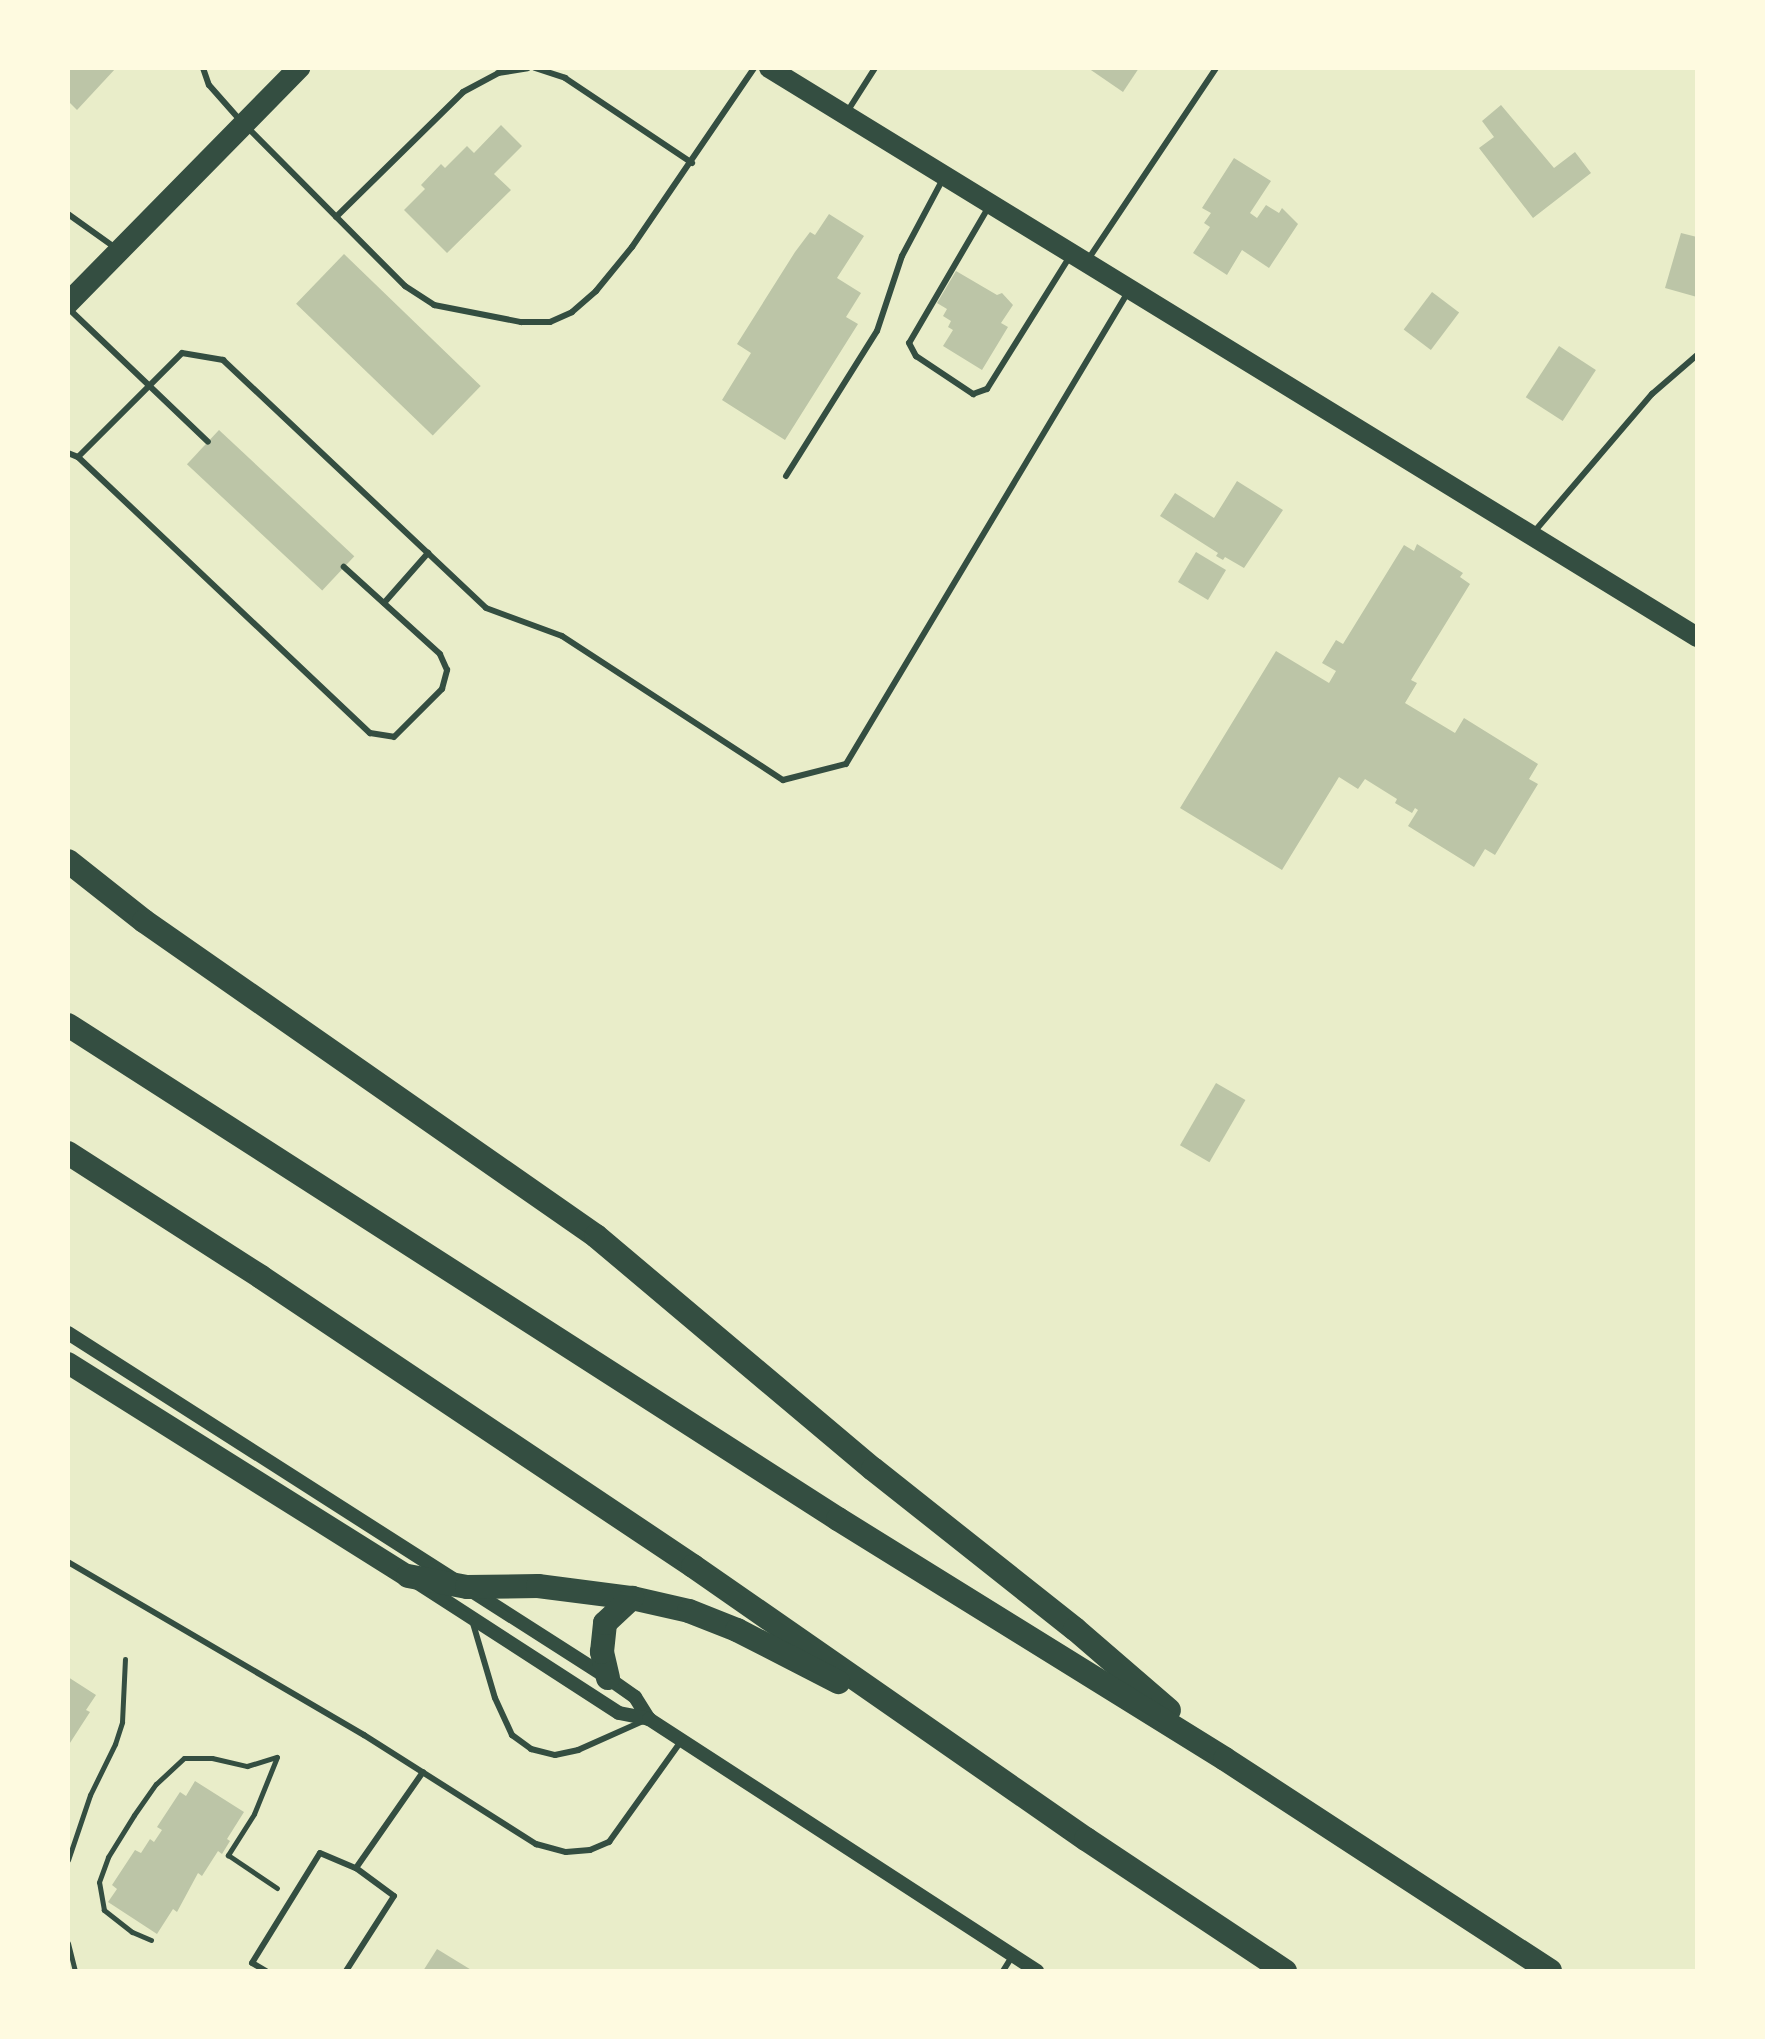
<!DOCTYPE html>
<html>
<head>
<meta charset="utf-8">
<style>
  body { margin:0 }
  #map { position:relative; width:1765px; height:2039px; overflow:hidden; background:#e9edc9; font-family:"Source Sans 3",sans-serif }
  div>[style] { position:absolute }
  .building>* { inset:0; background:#bcc5a7; transform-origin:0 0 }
  .path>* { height:5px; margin:-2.5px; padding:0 2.5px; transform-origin:2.5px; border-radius:2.5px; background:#344e41 }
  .service>* { height:6px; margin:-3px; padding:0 3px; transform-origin:3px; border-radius:3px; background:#344e41 }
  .tertiary>* { height:14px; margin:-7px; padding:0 7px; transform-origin:7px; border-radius:7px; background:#344e41 }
  .primary>* { height:20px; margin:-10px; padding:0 10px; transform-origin:10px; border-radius:10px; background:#344e41 }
  .trunk>* { height:22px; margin:-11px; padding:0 11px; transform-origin:11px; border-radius:11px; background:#344e41 }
  .motorway>* { height:24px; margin:-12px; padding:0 12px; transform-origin:12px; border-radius:12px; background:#344e41 }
  span { translate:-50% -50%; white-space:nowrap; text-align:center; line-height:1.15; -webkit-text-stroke:7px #fefae0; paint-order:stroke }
  .frame { position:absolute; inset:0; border:70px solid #fefae0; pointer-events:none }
</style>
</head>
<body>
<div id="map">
  <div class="building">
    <i style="clip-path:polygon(68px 68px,116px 68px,77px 110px,68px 101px)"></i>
    <i style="clip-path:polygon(1088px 68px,1139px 68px,1123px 92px)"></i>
    <i style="clip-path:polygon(1501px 105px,1554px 168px,1575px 152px,1591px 173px,1533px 218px,1479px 148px,1494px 137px,1482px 121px)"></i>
    <i style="clip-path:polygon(501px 125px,522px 146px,494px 174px,511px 190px,447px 253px,404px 210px,425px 189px,421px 185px,441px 164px,445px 168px,467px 146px,474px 153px)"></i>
    <i style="clip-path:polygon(1234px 158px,1271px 181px,1250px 213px,1257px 218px,1266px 205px,1279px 213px,1282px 208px,1298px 224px,1269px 268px,1242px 250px,1227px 275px,1193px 253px,1210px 227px,1204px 223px,1211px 213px,1202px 208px)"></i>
    <i style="clip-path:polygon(829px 214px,864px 236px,837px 278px,861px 293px,846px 317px,858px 324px,785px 440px,722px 400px,751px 353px,737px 344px,795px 252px,810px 232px,815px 235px)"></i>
    <i style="clip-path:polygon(1681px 233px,1697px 237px,1697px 297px,1665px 288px)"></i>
    <i style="left:344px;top:254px;width:190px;height:69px;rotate:44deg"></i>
    <i style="clip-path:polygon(956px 271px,997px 295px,1002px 293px,1013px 305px,1001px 323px,1008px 327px,982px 370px,943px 346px,953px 330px,948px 327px,951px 321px,943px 316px,947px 309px,937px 303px)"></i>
    <i style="left:1432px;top:292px;width:34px;height:47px;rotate:37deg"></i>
    <i style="left:1559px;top:346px;width:44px;height:61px;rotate:33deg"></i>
    <i style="left:219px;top:430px;width:185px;height:47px;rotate:43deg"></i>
    <i style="clip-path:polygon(1237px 481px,1283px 510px,1244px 568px,1225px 557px,1223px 560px,1216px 556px,1218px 553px,1160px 516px,1175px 493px,1214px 518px)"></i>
    <i style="clip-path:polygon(1417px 544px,1463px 573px,1460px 577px,1470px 584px,1411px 680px,1417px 683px,1405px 703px,1455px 733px,1464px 718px,1538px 764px,1529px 779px,1538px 784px,1495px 855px,1485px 849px,1474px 867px,1408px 826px,1418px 810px,1415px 808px,1412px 813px,1395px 803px,1397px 799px,1365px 779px,1358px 789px,1339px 777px,1282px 870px,1180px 808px,1276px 651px,1329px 683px,1336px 671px,1322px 663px,1336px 640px,1343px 644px,1404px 545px,1414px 551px)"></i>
    <i style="left:1196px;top:552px;width:35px;height:35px;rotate:31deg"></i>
    <i style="left:1216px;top:1083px;width:34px;height:72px;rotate:30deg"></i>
    <i style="clip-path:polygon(68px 1677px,96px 1695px,86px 1710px,90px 1712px,68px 1746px)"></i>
    <i style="clip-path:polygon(195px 1781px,244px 1812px,227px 1839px,230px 1841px,222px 1854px,218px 1851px,202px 1876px,198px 1873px,177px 1912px,173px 1909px,157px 1934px,108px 1902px,117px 1889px,112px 1885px,135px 1850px,141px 1853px,150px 1839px,154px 1842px,162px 1830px,157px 1827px,180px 1792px,186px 1796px)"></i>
    <i style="clip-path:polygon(437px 1949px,473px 1971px,423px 1971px)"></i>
  </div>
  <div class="path">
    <i style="left:68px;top:1860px;width:69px;rotate:-71.3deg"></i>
    <i style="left:90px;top:1795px;width:57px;rotate:-63.9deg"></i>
    <i style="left:115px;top:1744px;width:23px;rotate:-72deg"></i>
    <i style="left:122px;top:1722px;width:63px;rotate:-87.3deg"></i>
    <i style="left:151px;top:1940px;width:21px;rotate:-157deg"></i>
    <i style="left:132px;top:1932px;width:36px;rotate:-142deg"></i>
    <i style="left:104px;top:1910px;width:28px;rotate:-100deg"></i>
    <i style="left:99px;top:1882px;width:27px;rotate:-70deg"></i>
    <i style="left:108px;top:1857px;width:49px;rotate:-58.2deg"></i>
    <i style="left:134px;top:1815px;width:38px;rotate:-55deg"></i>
    <i style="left:156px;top:1784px;width:38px;rotate:-43deg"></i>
    <i style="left:184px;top:1758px;width:28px"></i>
    <i style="left:212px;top:1758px;width:36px;rotate:13deg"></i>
    <i style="left:247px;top:1766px;width:31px;rotate:-17deg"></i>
    <i style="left:277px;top:1757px;width:61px;rotate:112deg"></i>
    <i style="left:254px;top:1814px;width:49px;rotate:122.4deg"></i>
    <i style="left:228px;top:1855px;width:59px;rotate:34deg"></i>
    <i style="left:68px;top:1943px;width:29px;rotate:76deg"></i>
  </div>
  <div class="service">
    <i style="left:203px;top:68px;width:18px;rotate:71deg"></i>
    <i style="left:209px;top:85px;width:47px;rotate:48.5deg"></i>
    <i style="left:535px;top:68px;width:32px;rotate:18deg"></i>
    <i style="left:565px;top:78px;width:153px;rotate:33.8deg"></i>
    <i style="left:847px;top:112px;width:52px;rotate:-57.5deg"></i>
    <i style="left:248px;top:128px;width:223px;rotate:45.2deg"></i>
    <i style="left:405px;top:286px;width:35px;rotate:33deg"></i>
    <i style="left:434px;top:305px;width:89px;rotate:11.1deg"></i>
    <i style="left:521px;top:322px;width:29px"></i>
    <i style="left:550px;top:322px;width:24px;rotate:-24deg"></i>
    <i style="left:572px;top:312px;width:32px;rotate:-41deg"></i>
    <i style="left:596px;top:291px;width:57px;rotate:-50.7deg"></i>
    <i style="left:632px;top:247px;width:217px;rotate:-55.7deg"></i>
    <i style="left:988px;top:208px;width:156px;rotate:120.3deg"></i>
    <i style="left:909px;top:343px;width:15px;rotate:62deg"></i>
    <i style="left:916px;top:356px;width:69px;rotate:33.7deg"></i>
    <i style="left:973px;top:394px;width:15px;rotate:-20deg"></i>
    <i style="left:987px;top:389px;width:157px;rotate:-58deg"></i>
    <i style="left:68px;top:214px;width:60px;rotate:35.5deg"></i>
    <i style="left:336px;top:217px;width:178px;rotate:-44.5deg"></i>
    <i style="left:463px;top:92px;width:40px;rotate:-28deg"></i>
    <i style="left:498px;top:73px;width:30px;rotate:-9deg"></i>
    <i style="left:1089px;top:258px;width:229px;rotate:-56.2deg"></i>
    <i style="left:69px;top:309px;width:192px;rotate:43.7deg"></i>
    <i style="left:68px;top:453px;width:11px;rotate:22deg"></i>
    <i style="left:78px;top:457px;width:402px;rotate:43.4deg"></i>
    <i style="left:370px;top:733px;width:24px;rotate:9deg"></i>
    <i style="left:394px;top:737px;width:68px;rotate:-45deg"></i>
    <i style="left:442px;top:689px;width:20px;rotate:-75deg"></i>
    <i style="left:447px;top:670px;width:17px;rotate:-114deg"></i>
    <i style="left:440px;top:654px;width:130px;rotate:-137.8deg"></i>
    <i style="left:78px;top:457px;width:147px;rotate:-45deg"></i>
    <i style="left:182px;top:353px;width:42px;rotate:9.7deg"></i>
    <i style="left:223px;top:360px;width:361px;rotate:43.3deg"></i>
    <i style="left:486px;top:608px;width:81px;rotate:20.2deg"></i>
    <i style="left:562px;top:636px;width:264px;rotate:33.1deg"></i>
    <i style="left:783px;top:780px;width:65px;rotate:-14.3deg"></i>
    <i style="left:846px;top:764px;width:550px;rotate:-59.14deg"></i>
    <i style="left:786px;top:476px;width:171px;rotate:-57.9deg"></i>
    <i style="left:877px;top:331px;width:79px;rotate:-71.6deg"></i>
    <i style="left:902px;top:256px;width:87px;rotate:-62deg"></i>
    <i style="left:1534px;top:532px;width:182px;rotate:-49.5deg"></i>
    <i style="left:1652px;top:394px;width:60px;rotate:-40.9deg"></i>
    <i style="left:384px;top:603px;width:67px;rotate:-48.7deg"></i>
    <i style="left:68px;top:1562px;width:343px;rotate:30.3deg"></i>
    <i style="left:364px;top:1735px;width:204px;rotate:32.4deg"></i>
    <i style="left:536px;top:1844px;width:31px;rotate:15deg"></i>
    <i style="left:566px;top:1852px;width:24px;rotate:-5deg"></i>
    <i style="left:590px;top:1850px;width:21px;rotate:-23deg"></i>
    <i style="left:609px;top:1842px;width:125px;rotate:-54.4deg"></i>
    <i style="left:472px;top:1620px;width:81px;rotate:73.6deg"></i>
    <i style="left:495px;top:1698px;width:41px;rotate:65.3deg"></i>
    <i style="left:512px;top:1735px;width:24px;rotate:36deg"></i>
    <i style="left:531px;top:1749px;width:25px;rotate:14deg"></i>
    <i style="left:555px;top:1755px;width:24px;rotate:-12deg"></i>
    <i style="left:578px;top:1750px;width:71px;rotate:-24deg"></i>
    <i style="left:356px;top:1868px;width:117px;rotate:-55.1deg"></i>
    <i style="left:266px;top:1971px;width:16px;rotate:-150deg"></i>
    <i style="left:252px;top:1963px;width:129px;rotate:-58.3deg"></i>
    <i style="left:320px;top:1853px;width:39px;rotate:23deg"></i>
    <i style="left:356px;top:1868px;width:47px;rotate:36.4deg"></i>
    <i style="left:394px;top:1896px;width:89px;rotate:122.6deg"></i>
    <i style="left:1003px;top:1971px;width:19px;rotate:-58deg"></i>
  </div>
  <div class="tertiary">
    <i style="left:68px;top:1333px;width:641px;rotate:32.57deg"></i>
    <i style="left:608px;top:1678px;width:33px;rotate:35deg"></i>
    <i style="left:635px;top:1697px;width:26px;rotate:58deg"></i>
    <i style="left:418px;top:1583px;width:239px;rotate:32.9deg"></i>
    <i style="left:619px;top:1713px;width:31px;rotate:11deg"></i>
    <i style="left:649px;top:1719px;width:463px;rotate:33deg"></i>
  </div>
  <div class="primary">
    <i style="left:769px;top:68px;width:1089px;rotate:31.51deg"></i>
  </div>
  <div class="trunk">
    <i style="left:68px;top:303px;width:330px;rotate:-45.5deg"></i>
    <i style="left:68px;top:1363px;width:401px;rotate:32.1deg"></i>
  </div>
  <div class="motorway">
    <i style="left:68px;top:861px;width:97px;rotate:38.3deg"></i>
    <i style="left:144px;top:921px;width:551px;rotate:34.87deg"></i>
    <i style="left:596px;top:1236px;width:362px;rotate:40.1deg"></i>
    <i style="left:873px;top:1469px;width:258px;rotate:38.4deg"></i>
    <i style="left:1075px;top:1629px;width:124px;rotate:40.8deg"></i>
    <i style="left:68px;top:1025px;width:915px;rotate:32.68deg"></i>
    <i style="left:838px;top:1519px;width:455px;rotate:31.8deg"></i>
    <i style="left:1225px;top:1759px;width:388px;rotate:33.1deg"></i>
    <i style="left:68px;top:1153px;width:229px;rotate:32.7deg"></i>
    <i style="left:261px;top:1277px;width:520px;rotate:33.78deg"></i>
    <i style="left:693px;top:1566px;width:479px;rotate:34.8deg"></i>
    <i style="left:1086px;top:1839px;width:239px;rotate:33.6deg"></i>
    <i style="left:408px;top:1576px;width:60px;rotate:10.6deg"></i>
    <i style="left:467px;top:1587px;width:71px;rotate:-0.8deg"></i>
    <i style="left:538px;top:1586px;width:95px;rotate:7.3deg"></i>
    <i style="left:632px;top:1598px;width:58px;rotate:12.8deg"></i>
    <i style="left:689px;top:1611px;width:52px;rotate:21.6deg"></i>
    <i style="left:737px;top:1630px;width:114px;rotate:27.2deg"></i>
    <i style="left:608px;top:1678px;width:27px;rotate:-103deg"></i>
    <i style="left:602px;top:1652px;width:29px;rotate:-84deg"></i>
    <i style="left:605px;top:1623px;width:37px;rotate:-43deg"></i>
  </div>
  <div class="frame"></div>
</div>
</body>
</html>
